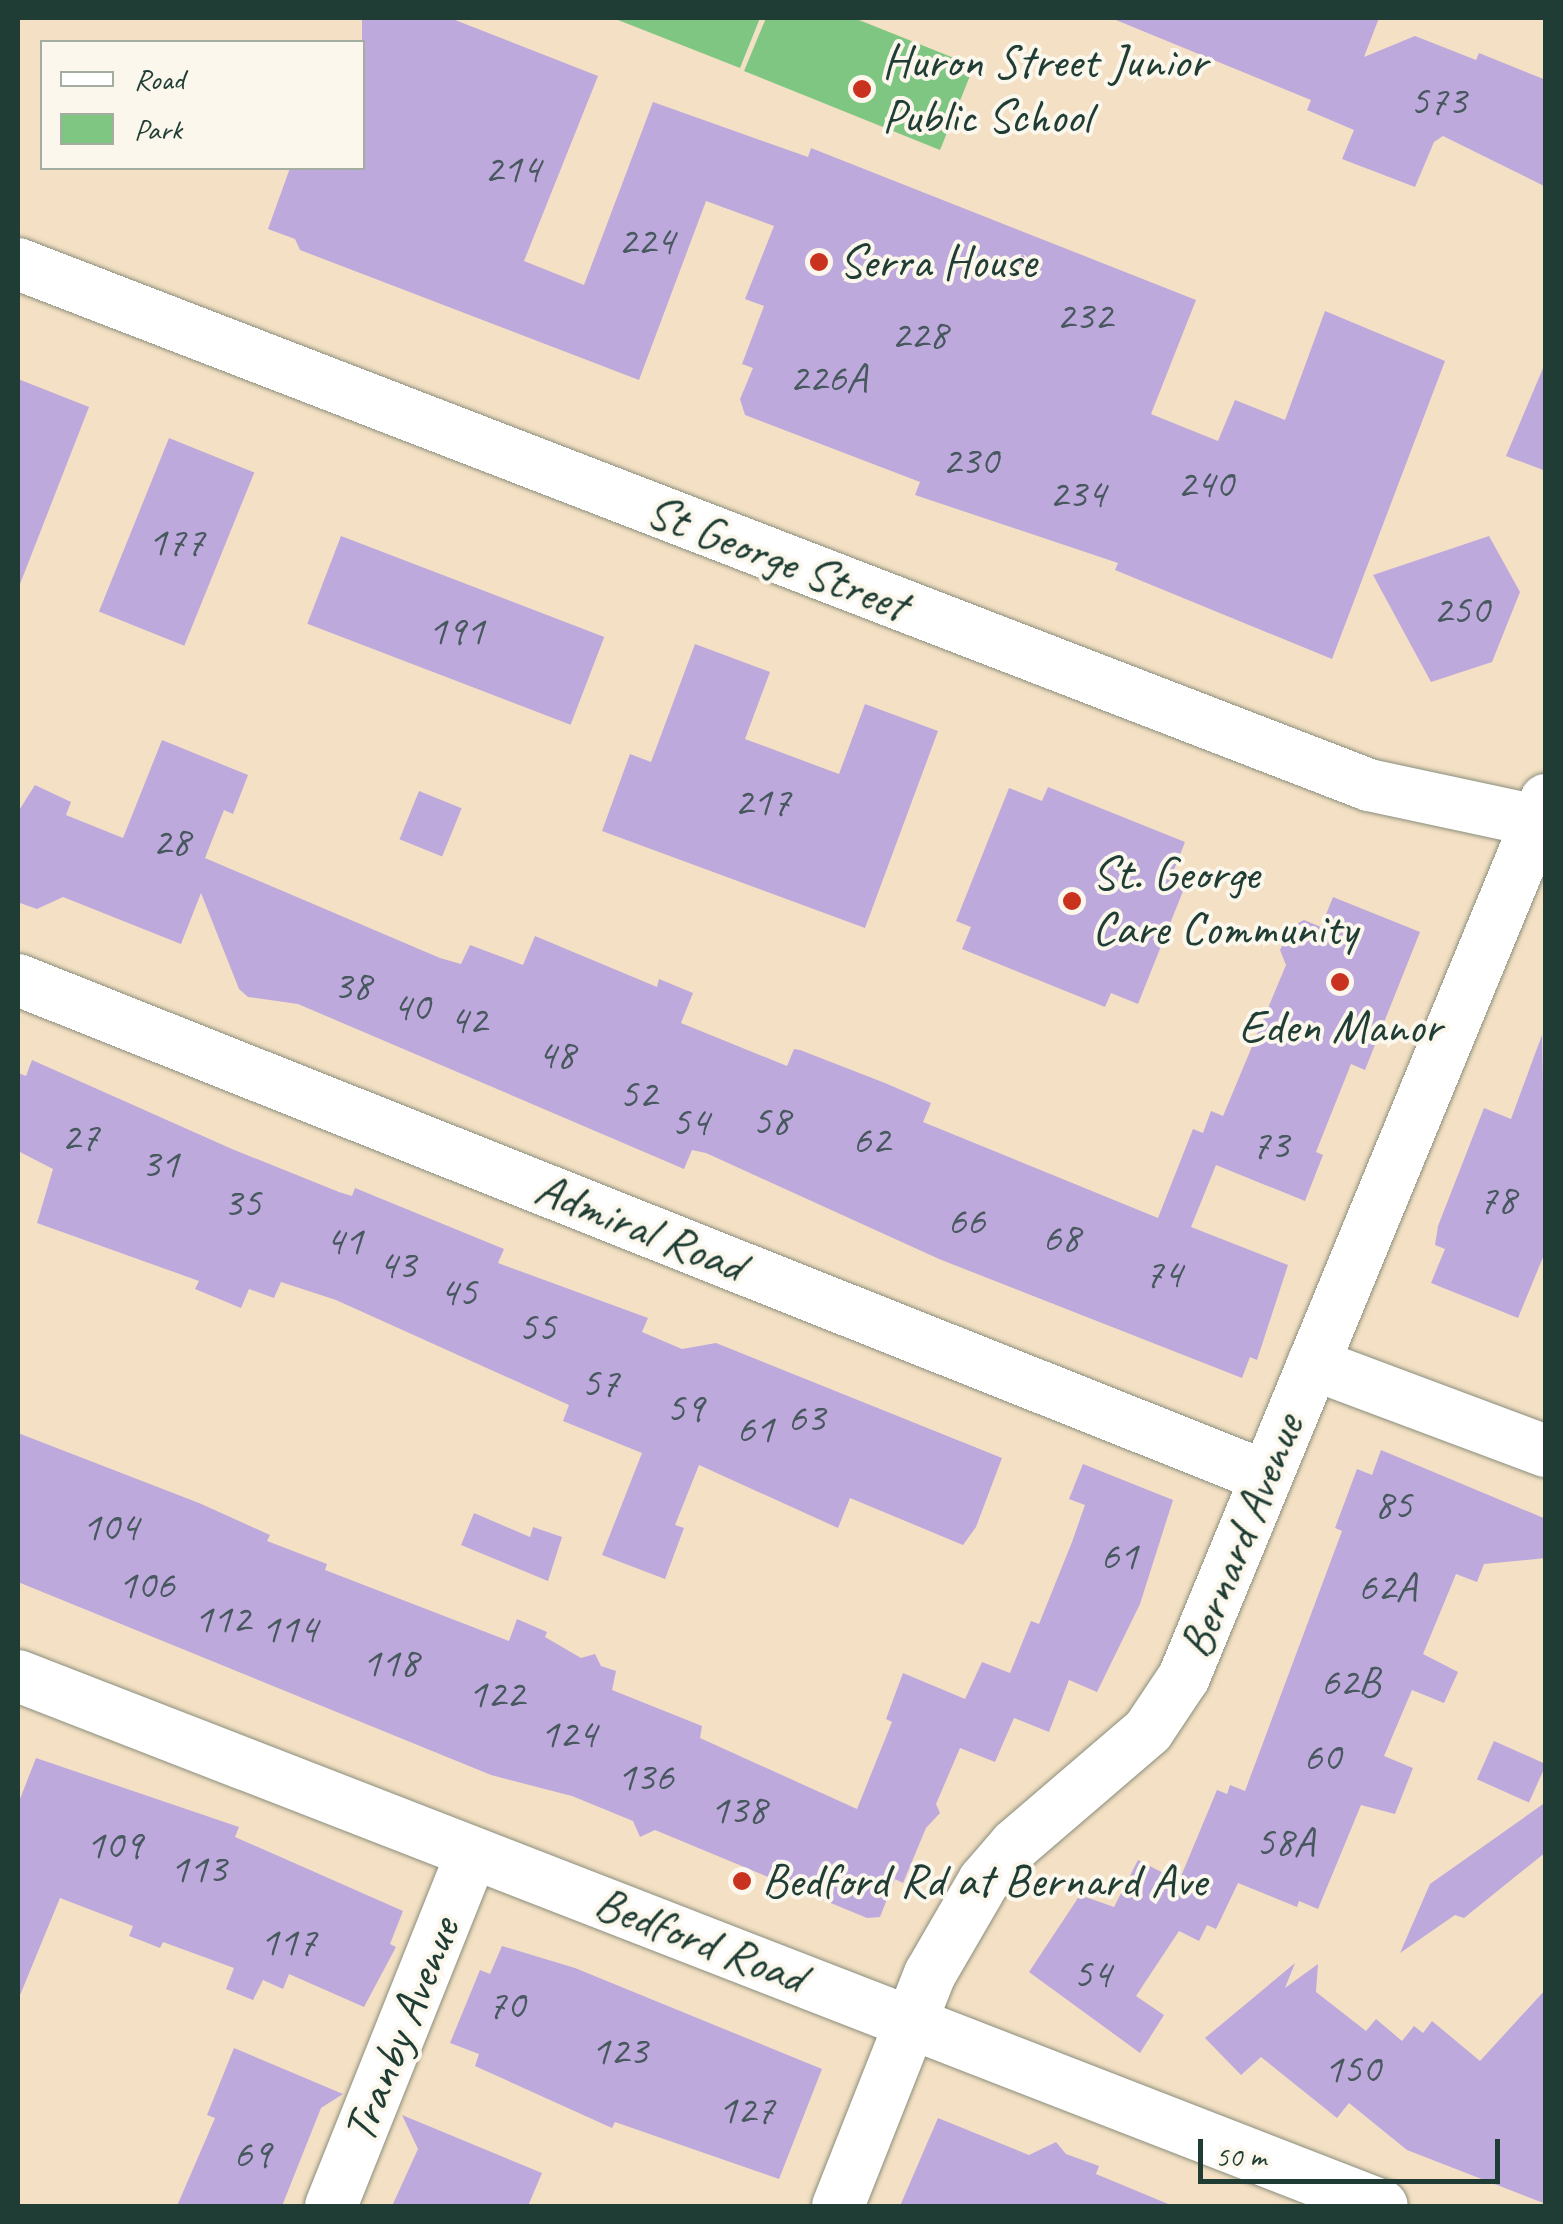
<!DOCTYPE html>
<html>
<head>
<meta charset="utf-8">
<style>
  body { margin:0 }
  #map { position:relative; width:1563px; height:2224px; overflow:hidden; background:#f4e0c4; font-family:Caveat,sans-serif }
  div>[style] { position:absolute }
  .green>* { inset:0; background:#7fc682 }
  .building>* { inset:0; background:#bea9dd; transform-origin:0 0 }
  .roads { filter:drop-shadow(0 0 2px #8a8e7c) drop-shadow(0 0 2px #8a8e7c) }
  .minor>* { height:52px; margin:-26px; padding:0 26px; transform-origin:26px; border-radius:26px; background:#fff }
  .dots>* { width:28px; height:28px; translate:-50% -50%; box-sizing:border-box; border:5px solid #fbf7ec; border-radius:50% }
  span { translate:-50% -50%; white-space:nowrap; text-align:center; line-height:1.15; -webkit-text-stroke:8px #fbf7ec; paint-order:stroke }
  .number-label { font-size:42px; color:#47585e }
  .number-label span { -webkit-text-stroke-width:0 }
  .poi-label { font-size:48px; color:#1f3d34 }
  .left { translate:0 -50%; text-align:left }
  .street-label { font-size:48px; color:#1f3d34 }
  .frame { position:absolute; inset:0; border:20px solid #1f3d34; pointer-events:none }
  .legend { position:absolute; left:40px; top:40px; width:325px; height:130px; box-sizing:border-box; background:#fbf7ec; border:2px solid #a3ada2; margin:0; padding:12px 18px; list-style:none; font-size:30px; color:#1f3d34 }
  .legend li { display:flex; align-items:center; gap:20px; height:50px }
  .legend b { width:50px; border:2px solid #a3ada2 }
  .scale { position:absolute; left:1198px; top:2139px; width:302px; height:45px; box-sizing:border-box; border:5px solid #1f3d34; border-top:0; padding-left:12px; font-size:30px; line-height:35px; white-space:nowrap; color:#1f3d34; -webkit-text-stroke:8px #fbf7ec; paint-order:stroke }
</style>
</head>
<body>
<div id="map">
  <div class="green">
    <i style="clip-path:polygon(613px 18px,760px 18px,740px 68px)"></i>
    <i style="clip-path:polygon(766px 18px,854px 18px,974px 66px,940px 150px,744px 71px)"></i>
  </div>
  <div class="building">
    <i style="clip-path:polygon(362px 18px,450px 18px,598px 76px,524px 261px,584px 285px,653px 102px,808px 157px,811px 148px,1196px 300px,1151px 414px,1218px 441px,1235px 400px,1285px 420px,1325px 311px,1445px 361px,1332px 659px,1115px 570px,1118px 563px,915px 495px,920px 482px,745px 415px,740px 399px,753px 368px,742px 364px,764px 306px,745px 299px,774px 226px,706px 201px,639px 380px,300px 250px,295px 239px,268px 229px,290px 168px,362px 168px)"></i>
    <i style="clip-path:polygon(1111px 18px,1379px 18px,1364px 57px,1415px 36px,1476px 60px,1479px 53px,1546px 80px,1546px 187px,1443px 136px,1434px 142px,1415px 187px,1342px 159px,1354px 130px,1307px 110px,1311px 100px)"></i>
    <i style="clip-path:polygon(1546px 361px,1546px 471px,1506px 456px)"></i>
    <i style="clip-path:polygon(18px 379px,89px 407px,20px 584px,18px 583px)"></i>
    <i style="left:169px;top:438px;width:92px;height:187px;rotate:22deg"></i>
    <i style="left:341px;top:536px;width:282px;height:94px;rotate:21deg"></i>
    <i style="clip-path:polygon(1489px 536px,1520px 592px,1492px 662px,1431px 682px,1373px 575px)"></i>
    <i style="clip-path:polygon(695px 644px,770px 672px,745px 739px,839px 774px,865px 704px,938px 731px,865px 928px,602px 831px,630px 754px,651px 762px)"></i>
    <i style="clip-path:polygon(162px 740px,248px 775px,233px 814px,224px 810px,205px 858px,440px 958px,461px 964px,470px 945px,523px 965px,535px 936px,657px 987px,659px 979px,693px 993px,681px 1023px,787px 1066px,794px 1049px,800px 1050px,885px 1083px,931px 1103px,923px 1122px,1158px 1218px,1193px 1129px,1203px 1133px,1211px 1111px,1223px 1116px,1286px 965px,1280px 950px,1291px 927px,1304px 920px,1321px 927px,1333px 897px,1420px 932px,1365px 1070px,1351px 1064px,1316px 1152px,1323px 1155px,1305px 1201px,1216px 1165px,1191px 1227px,1288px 1265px,1257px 1360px,1250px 1357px,1242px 1378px,939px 1259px,706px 1153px,692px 1150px,684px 1169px,298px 1004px,248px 997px,239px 989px,201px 893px,181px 944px,63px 897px,37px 909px,20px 903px,18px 812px,35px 785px,71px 802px,66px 815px,123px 838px)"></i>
    <i style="clip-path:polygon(1048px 787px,1185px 842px,1172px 875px,1187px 881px,1138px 1004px,1111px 993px,1105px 1007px,962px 949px,971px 927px,956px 921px,1009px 788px,1042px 801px)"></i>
    <i style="left:419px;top:791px;width:46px;height:52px;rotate:22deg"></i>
    <i style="clip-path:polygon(1542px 1035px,1546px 1250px,1518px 1318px,1431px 1283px,1445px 1249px,1435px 1245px,1438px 1226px,1484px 1108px,1511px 1119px)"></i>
    <i style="clip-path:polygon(32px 1060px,232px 1149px,339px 1192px,352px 1196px,355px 1188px,504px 1249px,498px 1263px,648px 1318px,642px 1332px,682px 1349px,716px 1343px,1002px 1458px,976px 1527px,963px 1545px,850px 1498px,838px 1528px,699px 1465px,675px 1525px,684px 1528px,665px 1579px,602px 1555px,642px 1453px,563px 1421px,569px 1405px,336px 1300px,281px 1282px,274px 1298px,249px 1289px,241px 1308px,195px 1289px,199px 1281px,37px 1223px,53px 1169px,18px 1151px,18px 1073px,26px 1076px)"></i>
    <i style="clip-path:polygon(18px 1433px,199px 1503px,270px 1535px,267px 1541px,327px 1564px,325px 1570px,509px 1641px,517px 1619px,547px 1632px,545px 1637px,581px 1658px,595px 1654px,601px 1666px,616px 1671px,612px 1690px,702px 1726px,700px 1738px,857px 1809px,892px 1722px,886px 1719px,903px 1673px,965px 1699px,982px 1662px,1010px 1673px,1031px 1621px,1039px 1624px,1072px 1542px,1085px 1505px,1069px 1499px,1083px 1464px,1173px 1500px,1140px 1604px,1097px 1692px,1069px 1680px,1049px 1732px,1014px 1718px,995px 1762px,960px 1748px,936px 1804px,940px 1813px,926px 1828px,903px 1883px,895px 1879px,880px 1917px,867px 1918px,655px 1830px,640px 1837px,633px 1821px,572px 1796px,491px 1775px,18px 1582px)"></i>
    <i style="clip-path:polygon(1381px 1450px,1546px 1519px,1546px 1558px,1484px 1564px,1477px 1582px,1456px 1574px,1423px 1654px,1458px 1672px,1444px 1703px,1412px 1690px,1384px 1756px,1413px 1768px,1395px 1814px,1361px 1805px,1318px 1909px,1299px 1901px,1297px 1907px,1238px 1883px,1216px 1929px,1207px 1925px,1199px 1941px,1179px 1931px,1136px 1996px,1164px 2015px,1140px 2053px,1029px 1972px,1080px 1895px,1114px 1907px,1138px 1860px,1179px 1881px,1217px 1790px,1227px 1794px,1230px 1785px,1245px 1791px,1342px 1531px,1335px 1528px,1357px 1469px,1372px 1475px)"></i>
    <i style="clip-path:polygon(474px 1513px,530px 1537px,533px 1527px,562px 1537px,548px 1581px,461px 1545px)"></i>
    <i style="left:1494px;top:1741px;width:57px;height:42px;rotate:24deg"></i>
    <i style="clip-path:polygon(36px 1758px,239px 1827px,235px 1837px,403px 1911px,390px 1944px,396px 1947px,364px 2007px,289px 1974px,283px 1989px,263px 1980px,253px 2000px,226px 1989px,234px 1968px,163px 1942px,160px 1948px,145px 1942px,129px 1936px,133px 1926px,60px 1898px,18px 2000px,18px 1804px)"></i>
    <i style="clip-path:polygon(1546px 1802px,1546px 1852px,1464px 1918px,1455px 1915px,1400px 1953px,1430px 1884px)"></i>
    <i style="clip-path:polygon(502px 1946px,575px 1968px,822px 2069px,779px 2179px,615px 2122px,612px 2128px,475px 2066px,479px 2054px,450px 2043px,480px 1970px,490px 1974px)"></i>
    <i style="clip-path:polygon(1295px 1963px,1285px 1988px,1318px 1964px,1316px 1992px,1366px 2031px,1376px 2019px,1402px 2041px,1414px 2026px,1423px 2033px,1432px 2021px,1480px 2061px,1546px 1989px,1546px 2204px,1407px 2150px,1349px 2103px,1337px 2118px,1261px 2057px,1241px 2075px,1205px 2038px)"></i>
    <i style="clip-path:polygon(234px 2048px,343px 2094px,321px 2108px,282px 2206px,177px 2206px,215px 2118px,207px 2115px)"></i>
    <i style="clip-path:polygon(402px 2115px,542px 2173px,528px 2206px,392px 2206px,418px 2149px)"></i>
    <i style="clip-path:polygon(938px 2118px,1029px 2155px,1056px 2142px,1066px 2154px,1099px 2166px,1096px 2174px,1173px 2206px,900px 2206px)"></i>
  </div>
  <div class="roads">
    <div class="minor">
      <i style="left:18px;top:264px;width:1448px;rotate:21.09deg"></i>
      <i style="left:1369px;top:785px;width:181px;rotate:12.1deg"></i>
      <i style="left:18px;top:980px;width:1339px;rotate:21.7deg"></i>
      <i style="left:1313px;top:1364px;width:249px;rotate:20.5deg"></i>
      <i style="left:18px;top:1676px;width:1463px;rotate:21.23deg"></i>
      <i style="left:331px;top:2206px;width:380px;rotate:-68.2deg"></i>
      <i style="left:838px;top:2206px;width:250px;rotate:-68.4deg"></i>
      <i style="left:930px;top:1974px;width:108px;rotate:-59.9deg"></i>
      <i style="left:984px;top:1881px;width:48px;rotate:-49.3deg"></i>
      <i style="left:1015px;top:1845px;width:175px;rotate:-40.6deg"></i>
      <i style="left:1148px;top:1731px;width:65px;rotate:-56.3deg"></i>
      <i style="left:1184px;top:1677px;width:949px;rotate:-67.57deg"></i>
    </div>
  </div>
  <div class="dots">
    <i style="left:862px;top:89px;background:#c8321e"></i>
    <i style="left:819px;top:262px;background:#c8321e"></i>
    <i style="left:1072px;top:901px;background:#c8321e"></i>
    <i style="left:1340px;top:982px;background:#c8321e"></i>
    <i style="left:742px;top:1881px;background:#c8321e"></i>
  </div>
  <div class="number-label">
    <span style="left:1438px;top:101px">573</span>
    <span style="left:512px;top:169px">214</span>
    <span style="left:646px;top:241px">224</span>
    <span style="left:1084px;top:316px">232</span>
    <span style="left:919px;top:335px">228</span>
    <span style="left:828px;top:378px">226A</span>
    <span style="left:970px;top:461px">230</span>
    <span style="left:1205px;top:484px">240</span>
    <span style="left:1077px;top:494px">234</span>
    <span style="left:176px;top:542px">177</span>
    <span style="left:1461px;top:610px">250</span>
    <span style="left:456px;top:631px">191</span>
    <span style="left:762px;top:802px">217</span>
    <span style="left:171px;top:842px">28</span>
    <span style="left:352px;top:986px">38</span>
    <span style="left:411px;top:1007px">40</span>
    <span style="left:468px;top:1020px">42</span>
    <span style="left:556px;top:1055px">48</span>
    <span style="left:638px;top:1094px">52</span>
    <span style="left:771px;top:1121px">58</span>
    <span style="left:690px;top:1122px">54</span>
    <span style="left:80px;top:1137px">27</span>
    <span style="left:871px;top:1140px">62</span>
    <span style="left:1270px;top:1145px">73</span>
    <span style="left:160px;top:1164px">31</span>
    <span style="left:1497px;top:1200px">78</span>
    <span style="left:242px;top:1203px">35</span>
    <span style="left:966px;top:1221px">66</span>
    <span style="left:1061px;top:1238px">68</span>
    <span style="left:344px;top:1241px">41</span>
    <span style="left:397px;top:1265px">43</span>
    <span style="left:1163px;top:1274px">74</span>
    <span style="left:458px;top:1292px">45</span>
    <span style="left:537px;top:1327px">55</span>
    <span style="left:600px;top:1383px">57</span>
    <span style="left:685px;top:1408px">59</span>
    <span style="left:806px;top:1418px">63</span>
    <span style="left:755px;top:1429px">61</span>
    <span style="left:1393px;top:1505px">85</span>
    <span style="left:110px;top:1527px">104</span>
    <span style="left:1119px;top:1556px">61</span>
    <span style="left:146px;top:1585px">106</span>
    <span style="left:1387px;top:1587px">62A</span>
    <span style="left:222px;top:1619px">112</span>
    <span style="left:289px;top:1629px">114</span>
    <span style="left:390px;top:1663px">118</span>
    <span style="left:1350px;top:1682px">62B</span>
    <span style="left:496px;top:1694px">122</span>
    <span style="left:568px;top:1734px">124</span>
    <span style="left:1322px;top:1757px">60</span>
    <span style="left:645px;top:1777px">136</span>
    <span style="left:738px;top:1810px">138</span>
    <span style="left:1285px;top:1842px">58A</span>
    <span style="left:114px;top:1845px">109</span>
    <span style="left:198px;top:1869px">113</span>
    <span style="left:288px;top:1942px">117</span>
    <span style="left:1092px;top:1974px">54</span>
    <span style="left:506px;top:2005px">70</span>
    <span style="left:619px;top:2051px">123</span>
    <span style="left:1352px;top:2069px">150</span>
    <span style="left:746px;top:2110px">127</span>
    <span style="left:252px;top:2154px">69</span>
  </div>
  <div class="poi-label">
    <span class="left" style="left:882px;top:89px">Huron Street Junior<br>Public School</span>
    <span class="left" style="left:839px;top:262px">Serra House</span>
    <span class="left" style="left:1092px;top:901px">St. George<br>Care Community</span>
    <span style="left:1340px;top:1027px">Eden Manor</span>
    <span class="left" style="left:762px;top:1881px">Bedford Rd at Bernard Ave</span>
  </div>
  <div class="street-label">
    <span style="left:777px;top:558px;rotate:21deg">St George Street</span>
    <span style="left:640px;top:1227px;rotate:22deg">Admiral Road</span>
    <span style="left:1241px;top:1536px;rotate:-68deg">Bernard Avenue</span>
    <span style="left:700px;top:1940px;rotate:21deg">Bedford Road</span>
    <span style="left:401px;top:2030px;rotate:-68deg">Tranby Avenue</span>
  </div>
  <div class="frame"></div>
  <ul class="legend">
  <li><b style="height:12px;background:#fff"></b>Road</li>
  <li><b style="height:28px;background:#7fc682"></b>Park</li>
  </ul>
  <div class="scale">50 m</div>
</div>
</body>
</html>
